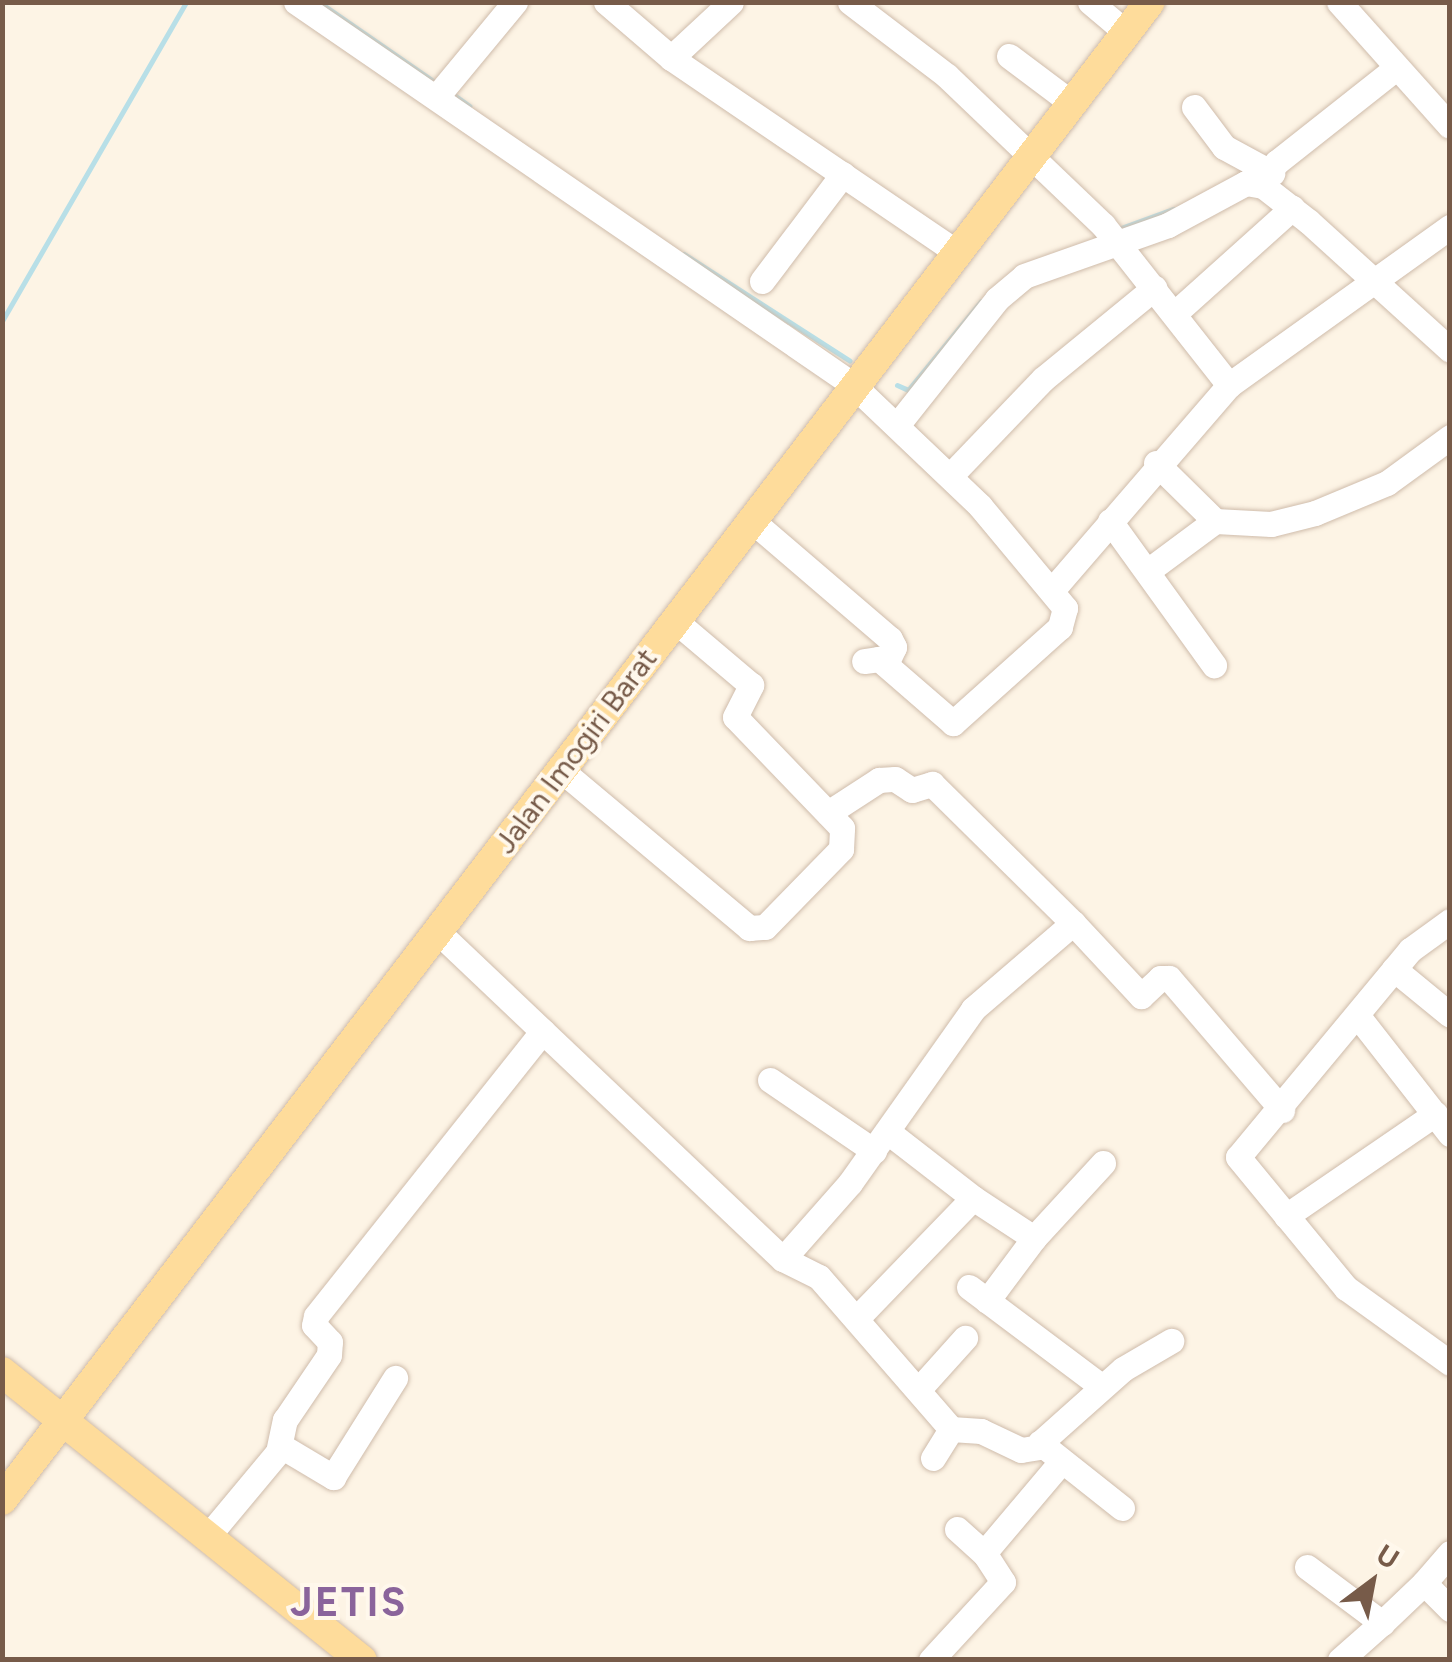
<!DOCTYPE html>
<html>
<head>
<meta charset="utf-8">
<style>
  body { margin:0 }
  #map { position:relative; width:1452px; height:1662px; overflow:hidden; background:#fdf4e5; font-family:Figtree,sans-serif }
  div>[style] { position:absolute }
  .stream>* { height:5px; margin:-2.5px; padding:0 2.5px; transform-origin:2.5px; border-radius:2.5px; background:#b8dfe7 }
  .roads { filter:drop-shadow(0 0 2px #cfbcab) drop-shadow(0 0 2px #cfbcab) }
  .minor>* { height:25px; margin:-12.5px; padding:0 12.5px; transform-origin:12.5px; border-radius:12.5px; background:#fff }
  .major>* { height:30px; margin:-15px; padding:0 15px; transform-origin:15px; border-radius:15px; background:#fedc9b }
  span { translate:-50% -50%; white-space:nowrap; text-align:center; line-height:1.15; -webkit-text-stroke:8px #fff8ec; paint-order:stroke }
  .street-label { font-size:30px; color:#775b49 }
  .district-label { font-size:40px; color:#8a649b; font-weight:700; letter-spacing:2.5px }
  .frame { position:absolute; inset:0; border:5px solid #775b49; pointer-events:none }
  .north { position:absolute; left:1322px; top:1532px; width:100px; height:100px; -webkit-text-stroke:8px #fff8ec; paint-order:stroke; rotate:32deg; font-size:28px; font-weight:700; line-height:40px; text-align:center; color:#775b49 }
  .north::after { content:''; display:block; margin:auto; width:35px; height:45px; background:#775b49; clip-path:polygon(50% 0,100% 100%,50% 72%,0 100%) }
</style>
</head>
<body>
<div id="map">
  <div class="stream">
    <i style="left:319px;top:2px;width:142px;rotate:34.7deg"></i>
    <i style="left:450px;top:92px;width:24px;rotate:36deg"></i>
    <i style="left:1118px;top:229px;width:59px;rotate:-20deg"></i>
    <i style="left:684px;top:254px;width:197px;rotate:32.8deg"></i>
    <i style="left:2px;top:321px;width:368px;rotate:-60deg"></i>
    <i style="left:897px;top:385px;width:12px;rotate:24deg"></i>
    <i style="left:908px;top:390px;width:115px;rotate:-50.6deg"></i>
  </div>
  <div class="roads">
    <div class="minor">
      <i style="left:296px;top:2px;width:675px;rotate:34.49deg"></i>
      <i style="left:852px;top:384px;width:177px;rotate:43.6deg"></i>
      <i style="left:980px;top:506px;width:133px;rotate:50.2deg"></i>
      <i style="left:1065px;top:608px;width:20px;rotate:105deg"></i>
      <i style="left:1060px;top:627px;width:144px;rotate:138.1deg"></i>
      <i style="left:953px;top:723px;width:98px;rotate:-139.1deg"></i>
      <i style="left:879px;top:659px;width:15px;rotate:172deg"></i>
      <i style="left:606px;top:2px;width:86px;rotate:40.7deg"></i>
      <i style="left:671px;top:58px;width:345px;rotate:34.2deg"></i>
      <i style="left:850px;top:2px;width:122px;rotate:37.3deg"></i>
      <i style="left:947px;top:76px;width:216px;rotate:43.7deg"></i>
      <i style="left:1103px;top:225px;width:204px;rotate:51.8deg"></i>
      <i style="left:1229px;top:385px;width:272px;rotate:-35.6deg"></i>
      <i style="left:1090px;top:2px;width:48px;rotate:40deg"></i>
      <i style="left:1339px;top:2px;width:166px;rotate:48.2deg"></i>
      <i style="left:1009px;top:56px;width:80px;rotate:36.9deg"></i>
      <i style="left:671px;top:58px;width:82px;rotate:-43deg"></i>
      <i style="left:438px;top:95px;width:121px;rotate:-50.4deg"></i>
      <i style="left:1194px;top:107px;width:50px;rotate:53.1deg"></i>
      <i style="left:1224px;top:147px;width:55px;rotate:28.4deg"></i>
      <i style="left:1259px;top:184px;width:28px;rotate:-51deg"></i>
      <i style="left:1277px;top:162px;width:152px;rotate:-38.3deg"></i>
      <i style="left:762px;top:281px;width:134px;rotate:-52.9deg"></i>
      <i style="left:1174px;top:314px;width:159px;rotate:-41.9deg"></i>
      <i style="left:898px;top:424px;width:159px;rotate:-51.6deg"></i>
      <i style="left:997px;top:299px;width:35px;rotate:-40deg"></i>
      <i style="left:1024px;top:276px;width:153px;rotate:-19.5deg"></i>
      <i style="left:1168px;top:225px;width:89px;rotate:-28.3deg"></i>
      <i style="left:1246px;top:183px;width:17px;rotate:10deg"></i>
      <i style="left:1263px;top:186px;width:58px;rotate:38deg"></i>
      <i style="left:1309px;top:222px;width:190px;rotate:42.2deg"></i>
      <i style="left:1156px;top:463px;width:83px;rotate:44.5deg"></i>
      <i style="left:950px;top:476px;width:134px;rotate:-46.2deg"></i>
      <i style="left:1043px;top:379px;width:144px;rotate:-39.3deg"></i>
      <i style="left:750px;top:519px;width:184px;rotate:40.6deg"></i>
      <i style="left:890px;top:639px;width:9px;rotate:63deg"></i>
      <i style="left:894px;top:647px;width:19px;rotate:115deg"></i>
      <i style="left:1110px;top:521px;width:178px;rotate:54.2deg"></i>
      <i style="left:1149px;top:570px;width:82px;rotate:-36.6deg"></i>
      <i style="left:1215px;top:521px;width:56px;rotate:3.1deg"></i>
      <i style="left:1271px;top:524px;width:45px;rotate:-14deg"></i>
      <i style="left:1315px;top:513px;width:78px;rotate:-22.6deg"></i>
      <i style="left:1387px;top:483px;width:78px;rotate:-36.1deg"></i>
      <i style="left:1053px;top:589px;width:269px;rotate:-49.2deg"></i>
      <i style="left:561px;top:770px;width:246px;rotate:40deg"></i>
      <i style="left:749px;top:928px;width:16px;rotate:-4deg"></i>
      <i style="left:765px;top:927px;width:109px;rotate:-45.7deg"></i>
      <i style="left:841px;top:849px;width:21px;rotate:-87deg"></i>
      <i style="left:842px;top:828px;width:154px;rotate:-133.9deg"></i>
      <i style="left:735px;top:717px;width:36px;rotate:-63deg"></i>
      <i style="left:751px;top:685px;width:101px;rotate:-139.8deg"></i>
      <i style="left:828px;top:813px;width:61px;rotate:-32.9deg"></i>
      <i style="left:879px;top:780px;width:16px;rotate:-4deg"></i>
      <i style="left:895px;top:779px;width:20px;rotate:33deg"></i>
      <i style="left:912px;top:790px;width:21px;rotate:-17deg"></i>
      <i style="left:932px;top:784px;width:198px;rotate:44.6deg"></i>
      <i style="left:1450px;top:921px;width:49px;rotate:144.1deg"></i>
      <i style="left:1410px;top:950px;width:269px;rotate:129.7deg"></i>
      <i style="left:1238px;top:1157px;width:170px;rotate:50.5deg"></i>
      <i style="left:1346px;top:1288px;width:128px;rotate:35.8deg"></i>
      <i style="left:438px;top:932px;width:475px;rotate:43.5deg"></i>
      <i style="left:783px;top:1259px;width:40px;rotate:26.6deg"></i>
      <i style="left:819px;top:1277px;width:201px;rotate:49deg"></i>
      <i style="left:951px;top:1429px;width:30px;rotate:4deg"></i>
      <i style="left:981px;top:1431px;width:44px;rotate:25.4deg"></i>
      <i style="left:1021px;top:1450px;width:19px;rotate:-9deg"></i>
      <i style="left:1394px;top:969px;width:72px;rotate:39.4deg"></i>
      <i style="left:1357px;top:1015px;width:151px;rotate:52deg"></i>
      <i style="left:770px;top:1080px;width:126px;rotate:34.3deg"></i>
      <i style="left:888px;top:1132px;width:108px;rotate:37.8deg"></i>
      <i style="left:1286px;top:1216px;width:181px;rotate:-34.4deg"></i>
      <i style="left:783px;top:1259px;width:101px;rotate:-48.6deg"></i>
      <i style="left:850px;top:1183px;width:213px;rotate:-54.7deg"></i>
      <i style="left:973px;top:1009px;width:132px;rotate:-40.7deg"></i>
      <i style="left:1073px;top:923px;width:100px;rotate:47deg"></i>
      <i style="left:1141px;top:996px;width:26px;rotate:-43deg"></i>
      <i style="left:1160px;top:978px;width:9px"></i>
      <i style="left:1169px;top:978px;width:174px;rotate:49.4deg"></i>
      <i style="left:969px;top:1287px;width:165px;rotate:36.9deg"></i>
      <i style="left:987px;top:1301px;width:79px;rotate:-53.3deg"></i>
      <i style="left:1034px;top:1238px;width:102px;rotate:-47.4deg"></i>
      <i style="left:858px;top:1317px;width:165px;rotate:-46deg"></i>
      <i style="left:973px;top:1198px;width:73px;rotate:33.3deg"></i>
      <i style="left:919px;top:1389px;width:69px;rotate:-48deg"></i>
      <i style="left:281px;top:1446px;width:61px;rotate:30.8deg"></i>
      <i style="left:333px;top:1477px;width:117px;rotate:-57.9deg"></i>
      <i style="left:933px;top:1458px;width:34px;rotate:-58deg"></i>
      <i style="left:1122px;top:1508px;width:105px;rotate:-141.6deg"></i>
      <i style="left:1040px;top:1443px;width:111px;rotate:-41.7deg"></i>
      <i style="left:1123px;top:1369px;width:56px;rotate:-30.3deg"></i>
      <i style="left:957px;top:1529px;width:36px;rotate:42deg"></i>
      <i style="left:208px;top:1536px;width:109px;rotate:-50.2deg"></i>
      <i style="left:278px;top:1452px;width:33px;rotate:-78deg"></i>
      <i style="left:285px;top:1420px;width:78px;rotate:-55.9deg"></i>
      <i style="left:329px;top:1355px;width:13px;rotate:-86deg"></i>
      <i style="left:330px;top:1342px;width:23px;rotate:-133deg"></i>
      <i style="left:314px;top:1325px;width:9px;rotate:-77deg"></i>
      <i style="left:316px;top:1316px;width:364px;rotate:-51.5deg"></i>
      <i style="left:1450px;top:1553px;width:40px;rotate:131deg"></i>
      <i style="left:1424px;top:1583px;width:37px;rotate:45deg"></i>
      <i style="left:1307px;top:1567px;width:94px;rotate:36.7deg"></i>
      <i style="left:1382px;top:1623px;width:58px;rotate:-43.6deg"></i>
      <i style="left:931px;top:1660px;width:106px;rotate:-47.3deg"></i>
      <i style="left:1003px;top:1582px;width:35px;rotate:-123deg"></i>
      <i style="left:984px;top:1553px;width:118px;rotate:-49.8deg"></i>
      <i style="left:1340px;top:1660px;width:56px;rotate:-41.4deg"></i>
    </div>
    <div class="major">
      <i style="left:2px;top:1372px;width:461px;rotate:38.7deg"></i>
      <i style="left:2px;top:1500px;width:1887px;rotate:-52.54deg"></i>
    </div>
  </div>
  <div class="street-label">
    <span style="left:576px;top:751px;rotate:-53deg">Jalan Imogiri Barat</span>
  </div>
  <div class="district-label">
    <span style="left:349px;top:1602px">JETIS</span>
  </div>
  <div class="frame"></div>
  <div class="north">U</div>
</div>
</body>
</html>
